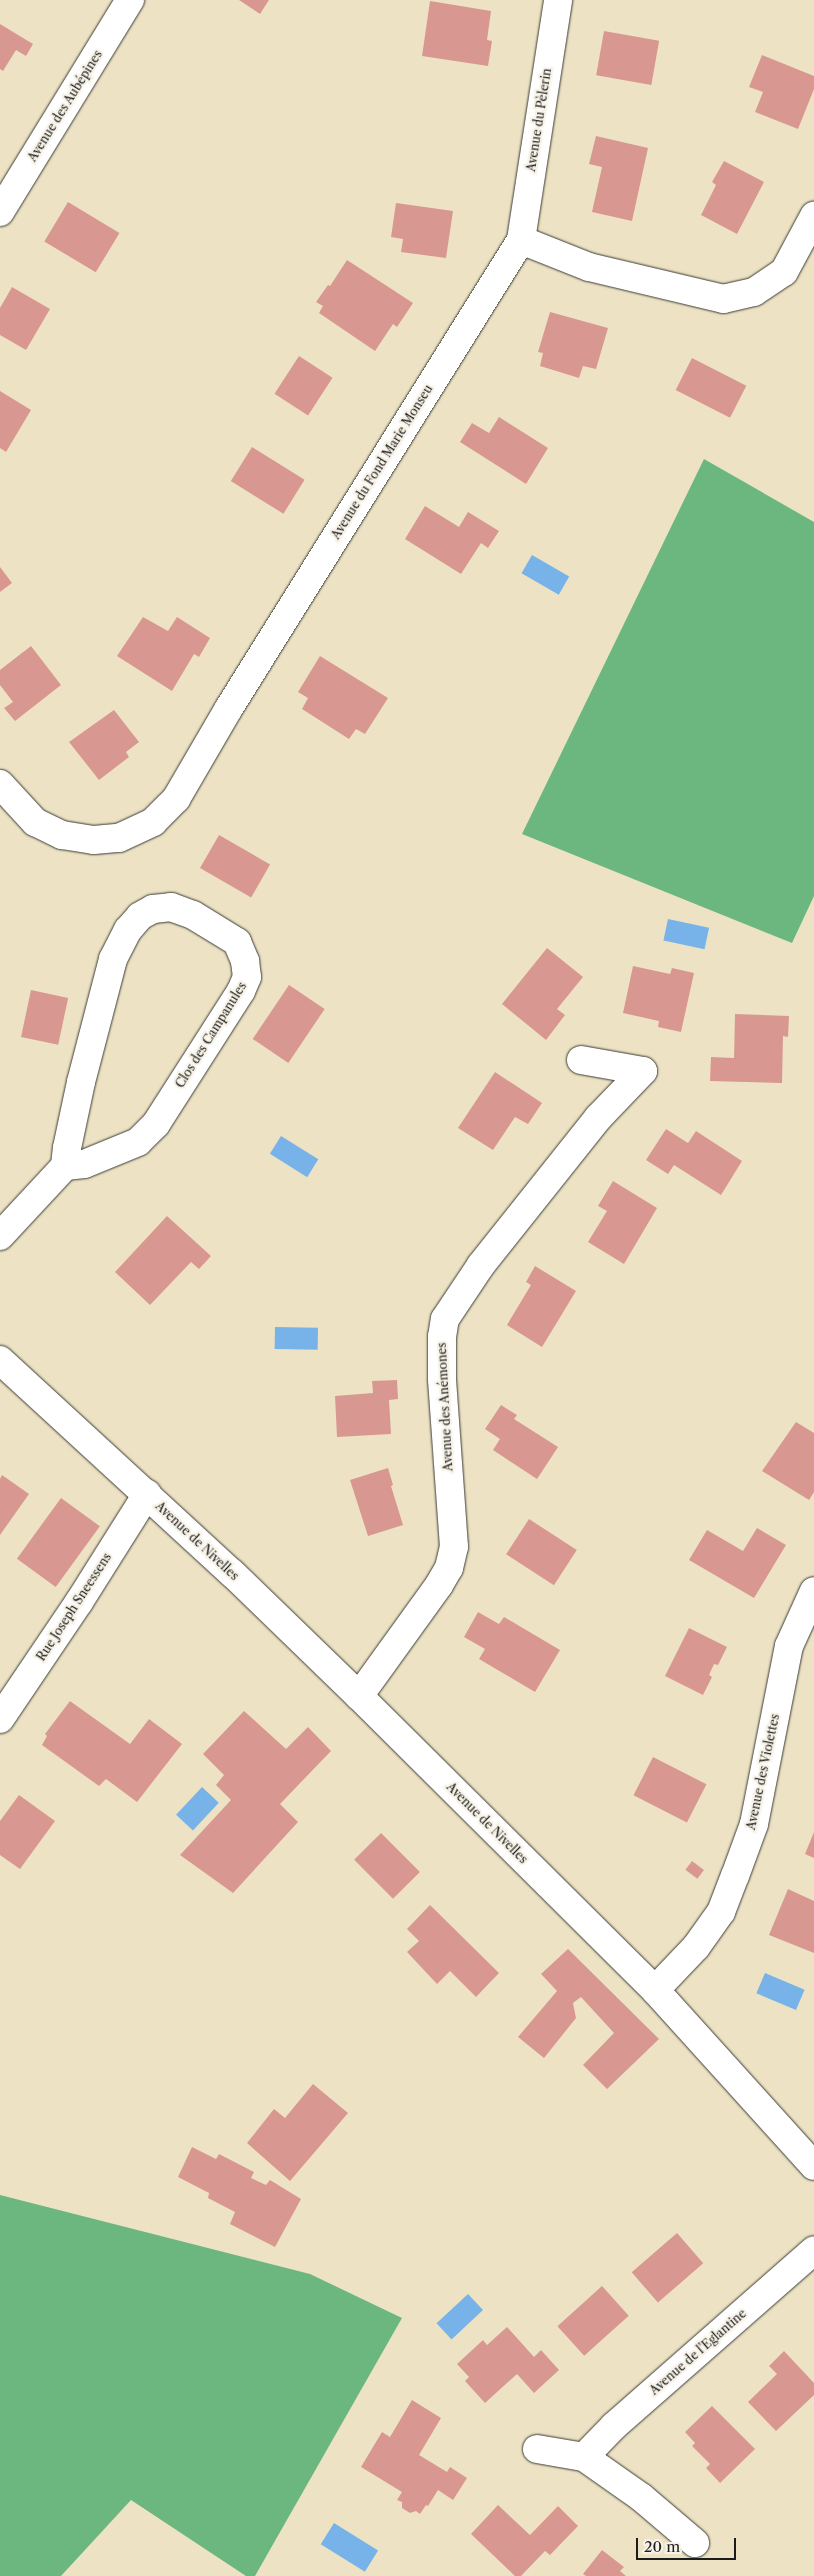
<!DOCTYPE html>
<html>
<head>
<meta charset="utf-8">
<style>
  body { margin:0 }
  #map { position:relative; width:814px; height:2576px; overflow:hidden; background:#ede3c4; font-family:"Libre Caslon Text",serif }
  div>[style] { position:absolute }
  .forest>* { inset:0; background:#6cb77f }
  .water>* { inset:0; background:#77b3e9; transform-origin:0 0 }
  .building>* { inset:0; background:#d89891; transform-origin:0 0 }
  .roads { filter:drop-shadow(0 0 1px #3b3a35) drop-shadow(0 0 1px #3b3a35) }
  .minor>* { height:28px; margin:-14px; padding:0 14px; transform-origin:14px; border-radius:14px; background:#fff }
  span { translate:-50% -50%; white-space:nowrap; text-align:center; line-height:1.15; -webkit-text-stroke:4.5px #f7f3e8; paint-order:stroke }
  .street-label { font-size:12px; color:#1c1c1c }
  .scale { position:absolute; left:636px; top:2538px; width:100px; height:22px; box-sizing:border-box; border:2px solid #1c1c1c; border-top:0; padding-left:6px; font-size:15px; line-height:18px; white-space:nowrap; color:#1c1c1c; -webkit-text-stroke:4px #f7f3e8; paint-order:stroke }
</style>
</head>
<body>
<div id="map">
  <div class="forest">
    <i style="clip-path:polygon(704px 459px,814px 522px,814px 896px,792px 943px,522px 834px)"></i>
    <i style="clip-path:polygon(0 2195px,310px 2274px,402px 2318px,255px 2576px,246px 2576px,131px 2500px,61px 2576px,0 2576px)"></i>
  </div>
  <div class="water">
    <i style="left:532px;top:555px;width:43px;height:21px;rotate:30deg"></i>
    <i style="left:668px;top:919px;width:42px;height:22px;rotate:12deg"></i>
    <i style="left:281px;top:1136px;width:44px;height:21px;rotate:32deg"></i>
    <i style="left:275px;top:1327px;width:43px;height:22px;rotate:1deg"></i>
    <i style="left:202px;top:1787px;width:23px;height:38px;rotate:43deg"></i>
    <i style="left:765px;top:1973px;width:43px;height:22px;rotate:23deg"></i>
    <i style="left:468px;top:2294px;width:22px;height:43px;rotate:47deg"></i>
    <i style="left:334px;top:2523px;width:52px;height:25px;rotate:32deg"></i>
  </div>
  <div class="building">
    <i style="clip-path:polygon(239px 0,269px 0,260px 14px)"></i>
    <i style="clip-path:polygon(430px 1px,491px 11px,487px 40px,492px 41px,488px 66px,422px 56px)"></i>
    <i style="clip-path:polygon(0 24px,33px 44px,26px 56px,16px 50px,3px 71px,0 69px)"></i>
    <i style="left:604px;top:31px;width:56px;height:45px;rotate:10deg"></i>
    <i style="clip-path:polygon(762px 55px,814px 76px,814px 89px,798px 129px,755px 112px,763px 92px,749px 87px)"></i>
    <i style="clip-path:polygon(596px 136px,648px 148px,632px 221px,592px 212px,602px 167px,589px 164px)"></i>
    <i style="clip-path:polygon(724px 161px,764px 182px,737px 234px,701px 215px,716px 185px,712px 182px)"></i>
    <i style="left:68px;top:202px;width:60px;height:46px;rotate:31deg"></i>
    <i style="clip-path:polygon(396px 203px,453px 211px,446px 258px,401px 252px,403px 239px,391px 237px)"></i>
    <i style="clip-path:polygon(347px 260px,413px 303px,397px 327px,393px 324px,375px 351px,319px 313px,323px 306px,316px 302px,328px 285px,330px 286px)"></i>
    <i style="clip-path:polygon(12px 287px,50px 309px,26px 350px,0 335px,0 308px)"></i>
    <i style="clip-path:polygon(550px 312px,608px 328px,596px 369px,583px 366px,579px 378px,540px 366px,543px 353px,538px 352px)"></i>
    <i style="left:299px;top:356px;width:40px;height:45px;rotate:33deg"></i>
    <i style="left:692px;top:358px;width:61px;height:36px;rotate:27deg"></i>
    <i style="clip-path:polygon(0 391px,31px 410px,6px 452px,0 448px)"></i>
    <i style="clip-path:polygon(499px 417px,548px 448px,526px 484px,460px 442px,472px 423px,489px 433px)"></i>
    <i style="left:252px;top:447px;width:62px;height:40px;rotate:32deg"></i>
    <i style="clip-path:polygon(425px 506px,459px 527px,468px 512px,499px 531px,488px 548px,481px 543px,461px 574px,405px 539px)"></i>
    <i style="clip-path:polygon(0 567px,12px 583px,0 592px)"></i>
    <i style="clip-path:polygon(143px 617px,168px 631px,177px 617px,210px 638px,199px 657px,194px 654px,172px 691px,117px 656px)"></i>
    <i style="clip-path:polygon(31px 646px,61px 685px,15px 721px,4px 708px,13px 702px,0 685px,0 670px)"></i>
    <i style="clip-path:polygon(320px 656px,388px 698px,365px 734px,356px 729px,349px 739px,302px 709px,308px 698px,298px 692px)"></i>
    <i style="clip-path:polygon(114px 710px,139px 742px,126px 752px,129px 757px,99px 780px,69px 742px)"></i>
    <i style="left:219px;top:835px;width:59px;height:38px;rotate:30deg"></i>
    <i style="clip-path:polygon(547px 948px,583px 977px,557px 1009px,565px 1015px,546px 1040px,502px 1004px)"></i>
    <i style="clip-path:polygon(633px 966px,670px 974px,672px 968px,694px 973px,681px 1032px,658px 1027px,659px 1021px,623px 1013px)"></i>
    <i style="left:289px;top:985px;width:43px;height:65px;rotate:34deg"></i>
    <i style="left:31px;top:990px;width:38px;height:48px;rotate:12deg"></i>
    <i style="clip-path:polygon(735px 1014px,789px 1016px,788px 1037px,783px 1036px,782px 1083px,710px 1081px,711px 1057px,734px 1058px)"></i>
    <i style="clip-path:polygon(495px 1072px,542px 1103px,528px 1124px,515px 1117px,493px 1150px,458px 1128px)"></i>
    <i style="clip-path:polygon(666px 1129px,688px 1143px,696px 1131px,742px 1161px,721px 1195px,674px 1165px,668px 1174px,646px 1160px)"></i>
    <i style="clip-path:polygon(613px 1181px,657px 1208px,624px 1264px,588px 1242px,607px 1211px,598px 1206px)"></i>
    <i style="clip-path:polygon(167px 1216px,211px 1256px,199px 1269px,191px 1262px,150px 1305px,115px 1272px)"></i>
    <i style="clip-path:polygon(535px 1266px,576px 1291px,542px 1347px,507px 1325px,531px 1285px,526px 1282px)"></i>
    <i style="clip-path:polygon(397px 1380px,398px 1399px,389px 1400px,391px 1434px,337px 1437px,335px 1396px,373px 1393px,372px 1381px)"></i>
    <i style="clip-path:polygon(501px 1405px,517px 1415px,514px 1419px,558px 1447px,537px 1479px,493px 1450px,500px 1439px,485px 1429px)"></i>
    <i style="clip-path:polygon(796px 1422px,814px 1433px,814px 1492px,809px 1500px,762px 1471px)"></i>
    <i style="clip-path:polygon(388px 1468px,393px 1485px,391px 1486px,403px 1525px,368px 1536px,350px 1480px)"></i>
    <i style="clip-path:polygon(2px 1475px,29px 1494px,0 1535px,0 1479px)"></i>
    <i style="left:61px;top:1498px;width:48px;height:75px;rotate:36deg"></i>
    <i style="left:529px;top:1519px;width:57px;height:42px;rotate:33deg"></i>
    <i style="clip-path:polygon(757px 1528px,786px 1545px,754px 1598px,689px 1560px,707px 1530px,743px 1551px)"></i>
    <i style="clip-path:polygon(478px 1612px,499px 1624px,504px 1617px,560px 1650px,535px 1692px,479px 1659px,485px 1649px,464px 1637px)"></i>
    <i style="clip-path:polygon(689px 1628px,727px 1647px,718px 1665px,714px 1664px,709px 1675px,712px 1677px,703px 1695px,665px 1676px)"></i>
    <i style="clip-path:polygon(70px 1701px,130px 1744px,149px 1719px,182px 1744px,137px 1802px,106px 1779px,99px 1786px,42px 1745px,47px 1736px,45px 1734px)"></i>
    <i style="clip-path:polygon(244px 1711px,286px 1749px,308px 1727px,331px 1751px,280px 1804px,298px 1822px,233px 1893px,180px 1855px,231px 1800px,216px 1785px,224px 1775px,203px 1754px)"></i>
    <i style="left:653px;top:1757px;width:60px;height:43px;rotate:27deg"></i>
    <i style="clip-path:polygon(19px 1795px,55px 1821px,20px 1869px,0 1855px,0 1821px)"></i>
    <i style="clip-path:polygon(814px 1832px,814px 1858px,805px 1854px)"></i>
    <i style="left:381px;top:1833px;width:55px;height:38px;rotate:45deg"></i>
    <i style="left:692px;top:1861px;width:15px;height:11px;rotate:37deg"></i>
    <i style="clip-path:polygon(788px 1889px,814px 1901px,814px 1953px,769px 1935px)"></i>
    <i style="clip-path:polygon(430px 1905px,499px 1973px,476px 1997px,450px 1971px,437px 1984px,407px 1952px,419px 1941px,407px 1929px)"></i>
    <i style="clip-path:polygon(568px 1949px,659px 2039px,607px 2089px,583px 2065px,614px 2033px,581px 1997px,573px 2003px,576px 2018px,544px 2058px,518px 2037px,557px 1991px,541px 1974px)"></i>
    <i style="clip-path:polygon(313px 2084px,348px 2113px,290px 2181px,247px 2143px,274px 2109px,285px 2118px)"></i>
    <i style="clip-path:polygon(192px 2147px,216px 2159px,219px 2154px,254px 2172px,251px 2178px,266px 2185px,270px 2180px,301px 2199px,275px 2247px,230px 2224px,235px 2212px,208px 2198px,209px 2193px,178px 2177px)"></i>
    <i style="left:677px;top:2233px;width:40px;height:60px;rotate:49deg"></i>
    <i style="left:602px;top:2286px;width:40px;height:60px;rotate:48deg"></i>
    <i style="clip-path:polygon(507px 2327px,534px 2357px,541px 2350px,559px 2370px,534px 2393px,517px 2374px,485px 2403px,465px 2381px,469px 2377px,457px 2364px,483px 2340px,487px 2345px)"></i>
    <i style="clip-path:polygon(784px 2351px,814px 2383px,814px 2395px,776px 2431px,748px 2402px,777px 2374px,769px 2366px)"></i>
    <i style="clip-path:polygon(412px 2400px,441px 2418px,419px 2455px,447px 2472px,450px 2467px,467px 2478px,453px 2500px,438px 2490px,428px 2506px,426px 2505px,420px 2514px,416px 2511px,410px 2513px,402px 2508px,402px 2502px,397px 2500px,402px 2492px,361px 2467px,382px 2432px,390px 2437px)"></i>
    <i style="clip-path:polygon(712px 2406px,755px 2449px,720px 2483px,706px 2468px,710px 2464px,692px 2446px,695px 2443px,685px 2432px)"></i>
    <i style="clip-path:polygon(498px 2505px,530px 2535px,558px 2506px,578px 2526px,550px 2555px,545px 2551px,521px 2576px,515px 2576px,471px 2534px)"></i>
    <i style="clip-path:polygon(602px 2550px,624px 2567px,620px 2571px,626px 2576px,586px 2576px,583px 2574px)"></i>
  </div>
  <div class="roads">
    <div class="minor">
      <i style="left:0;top:212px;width:249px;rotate:-58.5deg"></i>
      <i style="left:521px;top:240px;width:243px;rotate:-81.2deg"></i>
      <i style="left:0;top:784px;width:52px;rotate:47.4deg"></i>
      <i style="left:35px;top:822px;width:30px;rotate:26deg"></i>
      <i style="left:62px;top:835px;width:32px;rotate:9deg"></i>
      <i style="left:94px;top:840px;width:25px;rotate:-5deg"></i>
      <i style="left:119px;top:838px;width:38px;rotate:-25deg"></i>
      <i style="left:153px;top:822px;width:33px;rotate:-45deg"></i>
      <i style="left:176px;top:799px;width:105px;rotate:-59.8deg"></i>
      <i style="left:229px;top:708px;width:552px;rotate:-58.04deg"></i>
      <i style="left:521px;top:240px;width:73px;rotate:21.7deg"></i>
      <i style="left:589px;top:267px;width:138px;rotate:13.4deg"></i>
      <i style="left:723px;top:299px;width:32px;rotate:-13deg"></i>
      <i style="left:754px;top:292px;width:36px;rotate:-34deg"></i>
      <i style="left:784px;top:272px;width:64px;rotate:-61.8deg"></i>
      <i style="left:171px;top:907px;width:23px;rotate:20deg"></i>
      <i style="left:193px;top:915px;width:52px;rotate:31.5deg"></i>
      <i style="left:237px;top:942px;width:21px;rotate:67deg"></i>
      <i style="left:245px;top:961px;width:16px;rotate:83deg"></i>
      <i style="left:247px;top:977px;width:15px;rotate:113deg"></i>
      <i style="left:241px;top:991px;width:158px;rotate:122.6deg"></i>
      <i style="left:156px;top:1124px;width:25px;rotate:135deg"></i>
      <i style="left:138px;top:1142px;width:58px;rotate:157.8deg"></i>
      <i style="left:84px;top:1164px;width:19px;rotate:174deg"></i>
      <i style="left:65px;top:1166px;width:18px;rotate:-84deg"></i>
      <i style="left:67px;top:1148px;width:67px;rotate:-78deg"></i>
      <i style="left:81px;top:1082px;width:127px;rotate:-75.4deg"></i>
      <i style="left:113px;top:959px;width:33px;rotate:-63deg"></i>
      <i style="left:128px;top:930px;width:18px;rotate:-49deg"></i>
      <i style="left:140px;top:916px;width:15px;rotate:-28deg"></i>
      <i style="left:153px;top:909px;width:18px;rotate:-6deg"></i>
      <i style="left:0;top:1236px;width:96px;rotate:-47.1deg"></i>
      <i style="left:0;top:1360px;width:315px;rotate:42.6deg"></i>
      <i style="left:232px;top:1573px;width:177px;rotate:44.1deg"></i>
      <i style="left:359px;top:1696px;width:417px;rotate:44.8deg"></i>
      <i style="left:655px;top:1990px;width:237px;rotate:47.9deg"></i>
      <i style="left:359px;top:1696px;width:137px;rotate:-54.2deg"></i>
      <i style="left:439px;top:1585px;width:20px;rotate:-60deg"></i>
      <i style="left:449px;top:1568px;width:22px;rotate:-77deg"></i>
      <i style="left:454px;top:1547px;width:168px;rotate:-94.1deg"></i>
      <i style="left:442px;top:1379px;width:42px;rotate:-90deg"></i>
      <i style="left:442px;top:1337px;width:18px;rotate:-81deg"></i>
      <i style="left:445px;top:1319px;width:65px;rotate:-56.3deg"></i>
      <i style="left:481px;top:1265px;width:188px;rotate:-51.5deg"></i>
      <i style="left:598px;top:1118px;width:65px;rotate:-46.2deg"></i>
      <i style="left:643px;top:1071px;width:63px;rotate:-169.9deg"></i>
      <i style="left:0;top:1719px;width:141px;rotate:-56deg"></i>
      <i style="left:79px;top:1602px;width:128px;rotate:-57.8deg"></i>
      <i style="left:655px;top:1990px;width:59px;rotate:-46.4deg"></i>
      <i style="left:696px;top:1947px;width:43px;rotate:-54.5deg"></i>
      <i style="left:721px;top:1912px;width:39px;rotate:-69deg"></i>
      <i style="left:735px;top:1876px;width:55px;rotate:-69.9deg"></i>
      <i style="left:754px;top:1824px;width:181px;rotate:-78.9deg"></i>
      <i style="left:789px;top:1646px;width:60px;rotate:-65.6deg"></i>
      <i style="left:537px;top:2449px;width:48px;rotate:9.7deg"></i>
      <i style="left:584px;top:2457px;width:70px;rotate:35.1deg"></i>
      <i style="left:641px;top:2497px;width:71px;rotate:40.4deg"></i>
      <i style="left:584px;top:2457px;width:43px;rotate:-45.9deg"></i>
      <i style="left:614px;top:2426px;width:266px;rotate:-41.3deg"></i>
    </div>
  </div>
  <div class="street-label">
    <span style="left:65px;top:106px;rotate:-58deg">Avenue des Aubépines</span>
    <span style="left:539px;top:120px;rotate:-81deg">Avenue du Pèlerin</span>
    <span style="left:382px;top:462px;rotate:-58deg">Avenue du Fond Marie Monseu</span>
    <span style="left:211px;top:1035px;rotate:-58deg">Clos des Campanules</span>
    <span style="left:445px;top:1407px;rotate:-93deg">Avenue des Anémones</span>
    <span style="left:197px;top:1541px;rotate:43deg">Avenue de Nivelles</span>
    <span style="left:74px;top:1607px;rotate:-57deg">Rue Joseph Sneessens</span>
    <span style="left:763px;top:1772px;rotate:-78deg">Avenue des Violettes</span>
    <span style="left:487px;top:1823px;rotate:45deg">Avenue de Nivelles</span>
    <span style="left:698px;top:2352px;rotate:-41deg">Avenue de l'Eglantine</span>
  </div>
  <div class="scale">20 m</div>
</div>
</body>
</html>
